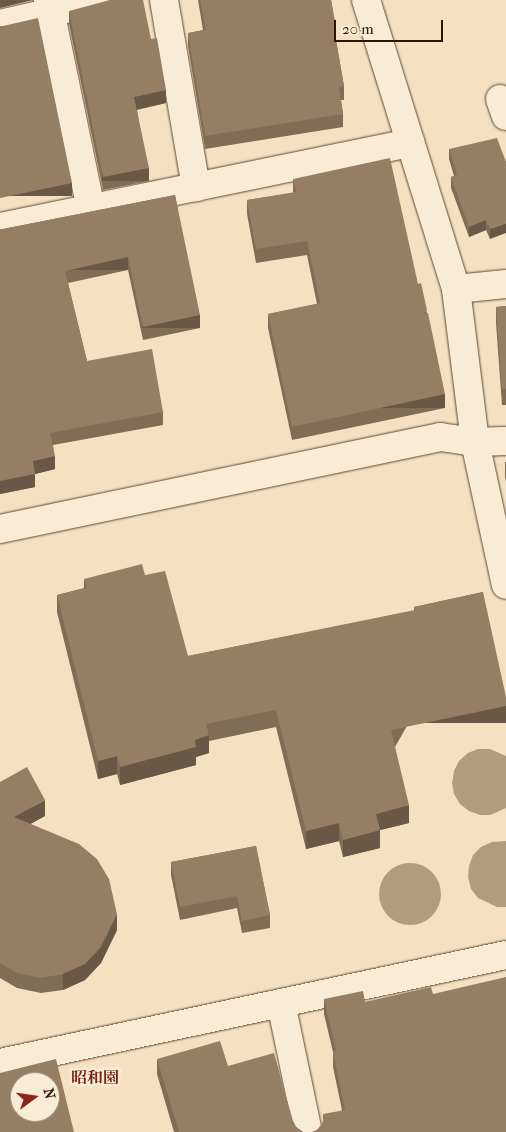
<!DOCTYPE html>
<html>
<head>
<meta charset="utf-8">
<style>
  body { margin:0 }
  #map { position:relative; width:506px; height:1132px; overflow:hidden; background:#f5e1c1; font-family:"IM FELL French Canon","Noto Serif JP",serif }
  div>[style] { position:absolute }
  .water>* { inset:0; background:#b29b7f }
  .round { border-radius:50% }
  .roads { filter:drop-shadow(0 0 1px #604630) drop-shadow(0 0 1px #604630) }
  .minor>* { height:28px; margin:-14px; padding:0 14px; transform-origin:14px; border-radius:14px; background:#f8ecd7 }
  .wall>* { inset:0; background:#816c56 }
  .shaded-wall>* { inset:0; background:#695846; transform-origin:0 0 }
  .building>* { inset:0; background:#967e64 }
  span { translate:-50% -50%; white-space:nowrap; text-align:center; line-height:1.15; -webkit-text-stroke:5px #f8ecd7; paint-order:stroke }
  .neighbourhood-label { font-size:16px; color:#7a1f14; font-weight:700 }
  .north { position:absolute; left:10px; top:1072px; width:50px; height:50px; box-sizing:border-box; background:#f8ecd7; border:1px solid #a89581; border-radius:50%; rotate:76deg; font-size:14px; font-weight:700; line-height:20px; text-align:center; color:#2f1200 }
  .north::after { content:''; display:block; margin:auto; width:18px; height:22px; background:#8f2418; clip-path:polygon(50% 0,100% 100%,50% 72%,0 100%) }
  .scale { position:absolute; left:334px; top:20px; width:109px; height:22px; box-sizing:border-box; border:2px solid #2f1200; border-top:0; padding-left:6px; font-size:15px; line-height:18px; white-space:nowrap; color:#2f1200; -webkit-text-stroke:4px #f8ecd7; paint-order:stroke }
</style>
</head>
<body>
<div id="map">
  <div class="water">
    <i style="clip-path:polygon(478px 749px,490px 749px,506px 756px,506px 808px,490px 815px,480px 815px,469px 811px,460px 804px,454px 794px,452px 783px,454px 771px,459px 761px,468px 753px)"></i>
    <i style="clip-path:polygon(506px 841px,506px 907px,497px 907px,478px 898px,471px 889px,468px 877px,469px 866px,473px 855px,481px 847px,492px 842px)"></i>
    <i class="round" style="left:379px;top:863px;width:62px;height:62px"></i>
  </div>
  <div class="roads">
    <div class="minor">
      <i style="left:48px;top:0;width:213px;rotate:78.4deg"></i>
      <i style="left:164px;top:0;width:190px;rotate:80.3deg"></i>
      <i style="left:366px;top:0;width:303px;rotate:72.7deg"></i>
      <i style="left:456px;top:289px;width:154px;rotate:82.9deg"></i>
      <i style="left:475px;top:442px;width:146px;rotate:77.8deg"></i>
      <i style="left:0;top:24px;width:108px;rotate:-12.9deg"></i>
      <i style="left:500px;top:99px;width:18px;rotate:71deg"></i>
      <i style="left:0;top:227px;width:419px;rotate:-11.6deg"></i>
      <i style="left:456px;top:289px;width:50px;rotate:-5.7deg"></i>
      <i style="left:0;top:529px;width:450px;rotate:-11.8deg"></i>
      <i style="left:440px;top:437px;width:35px;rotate:8deg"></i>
      <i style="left:475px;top:442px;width:31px;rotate:-2deg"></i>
      <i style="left:281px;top:1003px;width:132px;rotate:78.2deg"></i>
      <i style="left:0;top:1063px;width:517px;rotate:-12.05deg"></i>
    </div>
  </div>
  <div class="wall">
    <i style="clip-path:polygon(198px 0,331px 0,336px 28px,336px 41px,344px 86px,344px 100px,341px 100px,343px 114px,343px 127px,205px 149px,188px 46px,188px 33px,203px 30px)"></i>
    <i style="clip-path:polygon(69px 11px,151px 39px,166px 103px,137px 110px,149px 181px,103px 190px,69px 24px)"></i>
    <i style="clip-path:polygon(449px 149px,506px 162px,490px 239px,486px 230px,469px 237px,451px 188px,451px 177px,454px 176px,449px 159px)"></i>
    <i style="clip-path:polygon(293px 179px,418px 284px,427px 313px,445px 408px,292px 440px,268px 328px,268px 314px,317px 304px,307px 255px,256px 263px,247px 214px,247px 200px,293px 193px)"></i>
    <i style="clip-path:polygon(175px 195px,200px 328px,143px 340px,128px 270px,68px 283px,87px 361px,163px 412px,163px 425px,53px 445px,55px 469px,35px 474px,35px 487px,0 494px,0 229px,3px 229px)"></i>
    <i style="clip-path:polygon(506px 306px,506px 405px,502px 405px,496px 323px,496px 307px)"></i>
    <i style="clip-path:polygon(505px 462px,506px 462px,506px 481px,505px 477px)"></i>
    <i style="clip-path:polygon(145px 575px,188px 656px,414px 611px,414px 607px,483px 592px,395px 747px,409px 823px,380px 830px,380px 848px,343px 857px,339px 841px,306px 849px,276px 727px,209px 741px,209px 753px,196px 757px,196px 765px,120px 785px,117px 774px,98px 779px,57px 612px,57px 595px,84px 588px,84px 579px)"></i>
    <i style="clip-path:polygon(0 782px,45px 816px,30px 824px,117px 930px,101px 963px,85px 980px,63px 990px,41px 993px,17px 988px,0 978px)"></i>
    <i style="clip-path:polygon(256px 846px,270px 915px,270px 928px,242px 933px,237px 908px,180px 920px,171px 875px,171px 862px)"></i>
    <i style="clip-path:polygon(433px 994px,506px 1132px,318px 1129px,342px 1110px,333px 1067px,333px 1052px,324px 1014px,324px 999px,365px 1002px)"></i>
    <i style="clip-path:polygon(157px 1059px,228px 1066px,293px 1121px,296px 1127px,303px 1132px,309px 1132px,174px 1132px,157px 1074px)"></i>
  </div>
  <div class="shaded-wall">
    <i style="clip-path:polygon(0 0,33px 0,0 8px)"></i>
    <i style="clip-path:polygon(166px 90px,166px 103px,134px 110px,134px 97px)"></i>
    <i style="left:149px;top:168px;width:13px;height:47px;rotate:90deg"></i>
    <i style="left:72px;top:183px;width:13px;height:74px;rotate:90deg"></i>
    <i style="clip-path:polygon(486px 220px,486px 230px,469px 237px,469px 227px)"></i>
    <i style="clip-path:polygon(506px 223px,506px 233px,490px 239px,490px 229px)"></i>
    <i style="left:128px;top:257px;width:13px;height:65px;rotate:90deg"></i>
    <i style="left:200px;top:315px;width:13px;height:58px;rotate:90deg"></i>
    <i style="left:445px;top:394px;width:14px;height:157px;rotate:90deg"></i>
    <i style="clip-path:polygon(55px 456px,55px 469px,35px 474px,35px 487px,0 494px,0 481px,33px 461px)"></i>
    <i style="left:506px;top:706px;width:17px;height:117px;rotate:90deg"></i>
    <i style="clip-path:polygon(209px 735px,209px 753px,196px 757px,196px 765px,120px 785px,120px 767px)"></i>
    <i style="clip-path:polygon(117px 756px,117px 774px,98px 779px,98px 761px)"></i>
    <i style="clip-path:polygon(45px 800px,45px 816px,14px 833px,14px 817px)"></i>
    <i style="clip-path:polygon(409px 805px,409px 823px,376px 831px,376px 814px)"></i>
    <i style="clip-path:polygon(339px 823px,339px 841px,306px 849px,306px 831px)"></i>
    <i style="clip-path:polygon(380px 830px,380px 848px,343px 857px,343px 840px)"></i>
    <i style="clip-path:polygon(117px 914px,117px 930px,101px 963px,85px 980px,63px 990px,63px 974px)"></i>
  </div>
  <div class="building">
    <i style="clip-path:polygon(110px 0,143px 0,151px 39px,157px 38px,166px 90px,134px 97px,149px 168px,103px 177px,69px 11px)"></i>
    <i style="clip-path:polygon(200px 0,331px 0,336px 28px,334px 28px,344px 86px,339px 87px,343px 114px,205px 136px,188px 33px,206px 30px)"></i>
    <i style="clip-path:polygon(38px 18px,72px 183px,0 198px,0 26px,3px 26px)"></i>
    <i style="clip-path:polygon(497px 138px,506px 162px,506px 223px,490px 229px,486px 220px,469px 227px,451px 177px,457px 175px,449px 149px)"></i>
    <i style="clip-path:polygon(390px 158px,418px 284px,421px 283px,427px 310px,422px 314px,428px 313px,445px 394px,292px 427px,268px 314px,320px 303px,307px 241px,256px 249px,247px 200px,296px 192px,293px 179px)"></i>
    <i style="clip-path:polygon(175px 195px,200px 315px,143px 327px,128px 257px,65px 271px,87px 361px,152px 349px,163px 412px,50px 433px,55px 456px,33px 461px,35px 474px,0 481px,0 229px,3px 229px)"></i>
    <i style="clip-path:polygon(506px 306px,506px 389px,502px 389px,496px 307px)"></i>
    <i style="clip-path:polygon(142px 564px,145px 575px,165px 571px,188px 656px,415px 610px,414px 607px,483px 592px,506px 697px,506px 706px,391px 730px,409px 805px,376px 814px,380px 830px,343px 840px,339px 823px,306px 831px,276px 710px,206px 724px,209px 735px,195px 740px,196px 747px,120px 767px,117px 756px,98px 761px,57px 595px,87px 588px,84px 579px)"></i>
    <i style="clip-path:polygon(27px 767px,45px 800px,14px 817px,79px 844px,97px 859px,109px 879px,117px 914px,101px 947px,85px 964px,63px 974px,41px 978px,17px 973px,0 963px,0 782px)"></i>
    <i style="clip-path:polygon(256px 846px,270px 915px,242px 921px,237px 896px,180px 907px,171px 862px)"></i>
    <i style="clip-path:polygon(506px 977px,506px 1132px,312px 1132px,318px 1129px,323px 1122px,323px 1114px,345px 1110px,333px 1052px,336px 1051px,324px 999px,363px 991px,365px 1002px,431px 987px,433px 994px)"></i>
    <i style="clip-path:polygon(220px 1041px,228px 1066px,274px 1053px,293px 1121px,296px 1127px,303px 1132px,309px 1132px,179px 1132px,157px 1059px)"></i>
    <i style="clip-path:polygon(evenodd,56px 1059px,74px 1132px,0 1132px,0 1073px,56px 1059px,20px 1082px,50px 1082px,50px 1112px,20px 1112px,20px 1082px)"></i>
  </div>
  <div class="neighbourhood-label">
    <span style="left:95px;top:1078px">昭和園</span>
  </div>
  <div class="north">N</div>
  <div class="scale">20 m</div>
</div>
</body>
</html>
